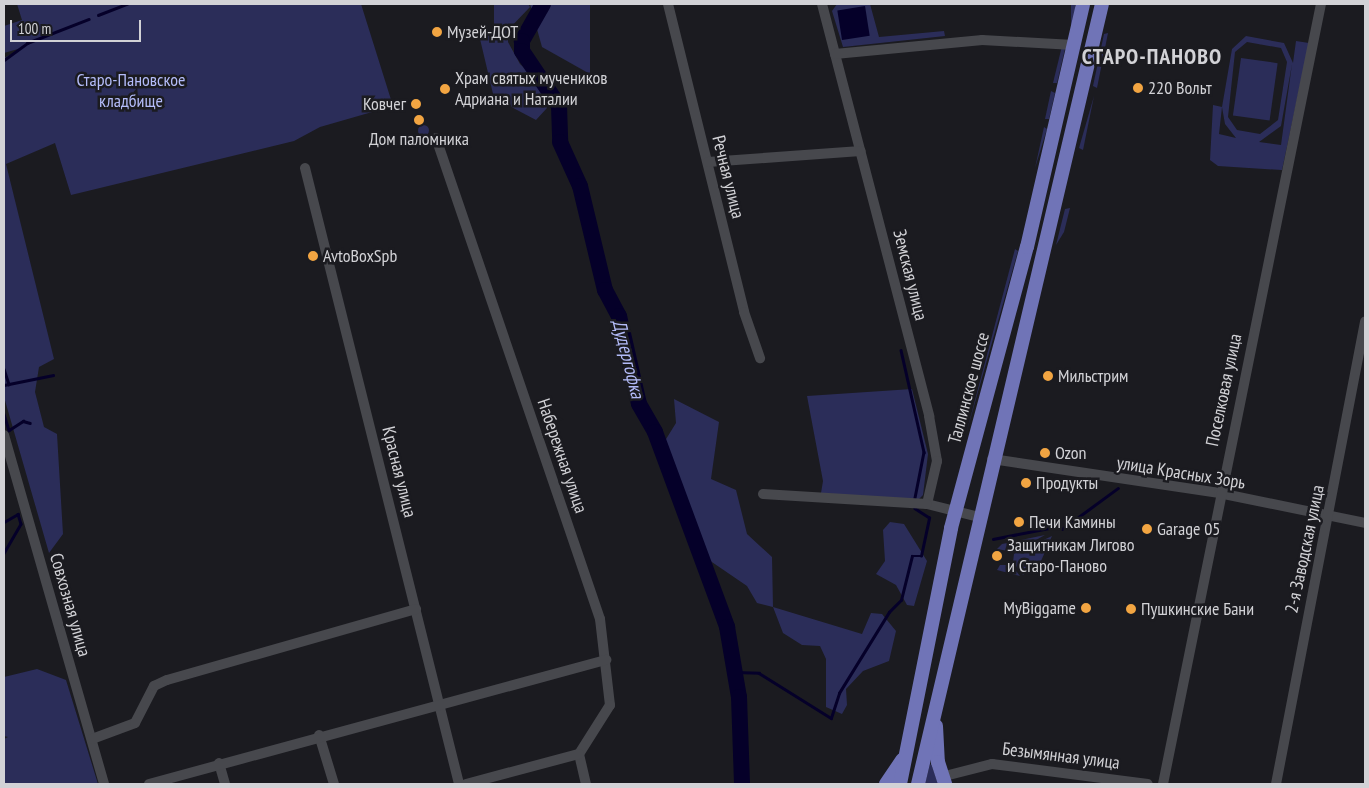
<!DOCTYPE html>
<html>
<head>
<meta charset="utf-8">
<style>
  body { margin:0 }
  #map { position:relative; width:1369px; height:788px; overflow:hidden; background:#1b1b20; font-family:"PT Sans Narrow",sans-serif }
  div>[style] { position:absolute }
  .green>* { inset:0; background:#2b2d59; transform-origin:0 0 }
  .round { border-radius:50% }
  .water>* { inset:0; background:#050029; transform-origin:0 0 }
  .stream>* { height:2.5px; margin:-1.25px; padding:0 1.25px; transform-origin:1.25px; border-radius:1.25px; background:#050029 }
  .river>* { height:16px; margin:-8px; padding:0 8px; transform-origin:8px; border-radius:8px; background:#050029 }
  .minor>* { height:10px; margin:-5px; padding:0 5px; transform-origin:5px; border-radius:5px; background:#47484d }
  .primary>* { height:14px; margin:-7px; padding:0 7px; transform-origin:7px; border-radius:7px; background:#7074b7 }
  .dots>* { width:14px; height:14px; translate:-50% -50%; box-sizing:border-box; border:2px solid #1b1b20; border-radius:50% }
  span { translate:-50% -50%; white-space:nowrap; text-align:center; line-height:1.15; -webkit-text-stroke:5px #1b1b20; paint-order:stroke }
  .poi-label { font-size:18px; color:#d2d2d6 }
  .left { translate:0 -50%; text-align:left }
  .right { translate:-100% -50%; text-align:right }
  .park-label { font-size:18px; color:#b4bcf9 }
  .street-label { font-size:18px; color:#d2d2d6 }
  .water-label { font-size:19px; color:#b3bbf8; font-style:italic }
  .district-label { font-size:22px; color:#d2d2d6; font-weight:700; letter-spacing:1px }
  .frame { position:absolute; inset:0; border:5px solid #d2d2d6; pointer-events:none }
  .scale { position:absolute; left:10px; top:20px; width:131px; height:22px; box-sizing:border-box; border:2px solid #d2d2d6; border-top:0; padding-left:6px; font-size:15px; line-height:18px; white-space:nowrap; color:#d2d2d6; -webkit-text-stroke:4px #1b1b20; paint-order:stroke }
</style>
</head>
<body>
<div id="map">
  <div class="green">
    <i style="clip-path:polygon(17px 4px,361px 4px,393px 106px,320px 127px,294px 141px,71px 195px,55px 143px,6px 164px,54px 359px,39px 367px,35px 392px,44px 427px,57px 434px,63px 534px,49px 553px,4px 397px,4px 58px,25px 47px,4px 53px,4px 26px,22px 20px)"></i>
    <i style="clip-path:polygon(494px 4px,528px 4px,530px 7px,508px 30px,508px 42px,520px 64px,544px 86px,547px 108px,536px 120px,494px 98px,480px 39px,494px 33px)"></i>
    <i style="clip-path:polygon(530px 4px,590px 4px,590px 74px,542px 47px)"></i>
    <i style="clip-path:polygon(837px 4px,870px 4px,879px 37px,944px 31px,945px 36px,843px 47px,832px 11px)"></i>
    <i style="left:1071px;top:4px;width:4px;height:36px"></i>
    <i style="clip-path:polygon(1108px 33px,1097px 88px,1093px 86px,1104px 34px)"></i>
    <i style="clip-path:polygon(evenodd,1246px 36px,1284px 43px,1293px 63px,1296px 41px,1309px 43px,1282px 170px,1218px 166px,1210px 160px,1213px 105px,1222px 107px,1219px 134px,1236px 138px,1225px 124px,1222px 107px,1232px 49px,1246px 36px,1247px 42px,1281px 48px,1287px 62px,1278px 120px,1260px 134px,1237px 130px,1228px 117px,1235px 52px,1247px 42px,1246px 36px,1292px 64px,1281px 145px,1259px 142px,1281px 126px,1292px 64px)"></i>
    <i style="clip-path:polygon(1062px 46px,1065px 49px,1057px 83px,1053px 83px)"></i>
    <i style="left:1241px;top:58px;width:37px;height:58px;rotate:8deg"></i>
    <i style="clip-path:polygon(1051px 91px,1055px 93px,1049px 119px,1045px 119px)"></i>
    <i style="clip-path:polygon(1094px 96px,1083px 150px,1079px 148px)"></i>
    <i class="round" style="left:417.5px;top:124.5px;width:11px;height:11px"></i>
    <i style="clip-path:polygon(1044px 127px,1047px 129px,1035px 168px)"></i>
    <i style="clip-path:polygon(1070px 208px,1064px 232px,1056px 245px,1065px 209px)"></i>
    <i style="clip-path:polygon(1015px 249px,1018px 251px,966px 434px)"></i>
    <i style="clip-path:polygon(912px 389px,928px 454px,923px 495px,917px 501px,821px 493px,823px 481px,807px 396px)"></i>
    <i style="clip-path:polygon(674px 399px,719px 422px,711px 479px,736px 490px,747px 534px,772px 557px,773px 607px,862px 634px,871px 613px,882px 614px,896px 631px,889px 661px,863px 671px,846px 689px,847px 705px,842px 714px,826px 707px,826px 659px,820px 646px,802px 645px,783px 633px,773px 607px,757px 603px,747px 586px,706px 558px,663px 444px,676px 423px)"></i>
    <i style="clip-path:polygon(890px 522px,904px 524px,927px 561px,914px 606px,907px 605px,896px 585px,876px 574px,885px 561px,883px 530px)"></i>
    <i style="clip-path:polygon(1045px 535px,1014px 552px,997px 549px,1002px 544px)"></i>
    <i style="clip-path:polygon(1052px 536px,1041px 561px,1023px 575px,1013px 562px,1014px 554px)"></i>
    <i style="clip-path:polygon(1000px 565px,1011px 565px,1020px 576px,997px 570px)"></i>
    <i style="clip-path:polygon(37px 669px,66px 680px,98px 784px,4px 784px,4px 739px,8px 737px,4px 736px,4px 677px)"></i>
    <i style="clip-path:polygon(930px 764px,932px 766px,938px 784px,925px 784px)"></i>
  </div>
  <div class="water">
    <i style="left:865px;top:6px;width:30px;height:28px;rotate:81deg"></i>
  </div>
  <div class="stream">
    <i style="left:98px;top:15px;width:31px;rotate:-21deg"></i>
    <i style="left:4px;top:60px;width:29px;rotate:-36deg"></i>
    <i style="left:27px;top:43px;width:66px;rotate:-21.2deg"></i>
    <i style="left:901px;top:350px;width:105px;rotate:77.3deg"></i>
    <i style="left:924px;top:452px;width:47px;rotate:101.1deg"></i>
    <i style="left:4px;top:369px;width:16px;rotate:72deg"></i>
    <i style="left:4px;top:385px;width:50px;rotate:-11.5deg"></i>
    <i style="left:4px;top:414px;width:17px;rotate:73deg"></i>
    <i style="left:9px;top:430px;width:17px;rotate:-33deg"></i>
    <i style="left:23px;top:421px;width:7px;rotate:16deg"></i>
    <i style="left:4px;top:522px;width:16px;rotate:-30deg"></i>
    <i style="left:18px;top:514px;width:10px;rotate:73deg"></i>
    <i style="left:21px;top:524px;width:34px;rotate:120deg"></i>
    <i style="left:1062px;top:529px;width:69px;rotate:-36.2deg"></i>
    <i style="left:993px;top:539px;width:62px;rotate:-11.1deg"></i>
    <i style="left:735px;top:672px;width:24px;rotate:2deg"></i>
    <i style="left:759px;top:673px;width:85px;rotate:32deg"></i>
    <i style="left:831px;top:718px;width:26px;rotate:-72deg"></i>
    <i style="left:839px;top:693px;width:95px;rotate:-58.3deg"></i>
    <i style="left:889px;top:612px;width:17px;rotate:-45deg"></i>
    <i style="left:901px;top:600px;width:45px;rotate:-76deg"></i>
    <i style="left:912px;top:556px;width:9px"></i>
    <i style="left:921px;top:556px;width:39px;rotate:-78deg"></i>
    <i style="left:929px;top:518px;width:17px;rotate:-147deg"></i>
  </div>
  <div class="river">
    <i style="left:543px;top:4px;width:43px;rotate:119.6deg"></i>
    <i style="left:522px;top:41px;width:10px;rotate:90deg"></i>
    <i style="left:522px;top:51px;width:66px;rotate:56.1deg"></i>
    <i style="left:559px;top:106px;width:36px;rotate:88deg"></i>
    <i style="left:560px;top:142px;width:48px;rotate:65.6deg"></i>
    <i style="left:580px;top:186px;width:107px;rotate:76.5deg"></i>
    <i style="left:605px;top:290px;width:30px;rotate:62deg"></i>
    <i style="left:619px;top:316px;width:90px;rotate:77.2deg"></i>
    <i style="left:639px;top:404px;width:32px;rotate:60deg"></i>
    <i style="left:655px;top:432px;width:208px;rotate:69.7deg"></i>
    <i style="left:727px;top:627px;width:71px;rotate:80.3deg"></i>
    <i style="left:739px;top:697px;width:87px;rotate:88deg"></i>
  </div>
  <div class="minor">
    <i style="left:668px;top:4px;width:317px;rotate:76.1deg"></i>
    <i style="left:744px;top:312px;width:49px;rotate:70.8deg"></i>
    <i style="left:822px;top:4px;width:426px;rotate:75.4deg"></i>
    <i style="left:929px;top:416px;width:46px;rotate:79.9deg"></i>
    <i style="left:937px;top:461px;width:44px;rotate:103.1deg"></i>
    <i style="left:927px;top:504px;width:54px;rotate:14deg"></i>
    <i style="left:835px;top:54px;width:148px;rotate:-5.4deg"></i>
    <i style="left:982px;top:40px;width:92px;rotate:3.1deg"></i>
    <i style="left:436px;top:138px;width:508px;rotate:71.17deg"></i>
    <i style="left:600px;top:619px;width:87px;rotate:83.4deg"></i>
    <i style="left:610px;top:705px;width:58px;rotate:122.3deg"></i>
    <i style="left:579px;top:754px;width:31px;rotate:77deg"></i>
    <i style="left:708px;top:162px;width:153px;rotate:-4.1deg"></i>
    <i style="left:305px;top:168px;width:635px;rotate:75.96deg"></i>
    <i style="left:4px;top:435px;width:363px;rotate:74deg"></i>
    <i style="left:992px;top:459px;width:230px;rotate:8.5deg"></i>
    <i style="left:1219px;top:493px;width:149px;rotate:11.6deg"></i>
    <i style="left:763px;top:494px;width:164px;rotate:3.5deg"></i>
    <i style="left:319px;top:735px;width:51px;rotate:73deg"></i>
    <i style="left:92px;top:739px;width:46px;rotate:-20.4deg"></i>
    <i style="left:135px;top:723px;width:42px;rotate:-62.8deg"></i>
    <i style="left:154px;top:686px;width:14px;rotate:-25deg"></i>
    <i style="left:167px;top:680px;width:259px;rotate:-15.9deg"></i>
    <i style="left:219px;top:763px;width:22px;rotate:74deg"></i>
    <i style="left:941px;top:777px;width:53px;rotate:-14.3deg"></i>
    <i style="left:992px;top:764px;width:157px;rotate:7.3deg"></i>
    <i style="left:149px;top:784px;width:474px;rotate:-15.2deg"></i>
    <i style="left:466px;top:784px;width:117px;rotate:-14.9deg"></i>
    <i style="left:1163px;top:784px;width:796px;rotate:-78.55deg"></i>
    <i style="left:1276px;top:784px;width:471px;rotate:-79.1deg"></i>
  </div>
  <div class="primary">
    <i style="left:936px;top:726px;width:36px;rotate:87deg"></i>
    <i style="left:938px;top:762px;width:23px;rotate:72deg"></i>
    <i style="left:886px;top:784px;width:29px;rotate:-56deg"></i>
    <i style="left:900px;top:784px;width:261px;rotate:-78.7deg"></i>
    <i style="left:951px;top:528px;width:291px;rotate:-74.9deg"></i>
    <i style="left:1027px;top:247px;width:249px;rotate:-77deg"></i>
    <i style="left:918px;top:784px;width:801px;rotate:-76.73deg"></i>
  </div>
  <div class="dots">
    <i style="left:437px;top:32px;background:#f2a542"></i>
    <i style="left:1138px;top:88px;background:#f2a542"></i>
    <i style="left:445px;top:89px;background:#f2a542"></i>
    <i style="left:416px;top:104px;background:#f2a542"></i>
    <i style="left:419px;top:120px;background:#f2a542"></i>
    <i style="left:313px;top:256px;background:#f2a542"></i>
    <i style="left:1048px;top:376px;background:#f2a542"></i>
    <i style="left:1045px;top:453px;background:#f2a542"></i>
    <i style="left:1026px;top:483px;background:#f2a542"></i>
    <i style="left:1019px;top:522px;background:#f2a542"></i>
    <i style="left:1147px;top:529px;background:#f2a542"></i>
    <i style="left:997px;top:556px;background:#f2a542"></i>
    <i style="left:1086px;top:608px;background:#f2a542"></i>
    <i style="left:1131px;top:609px;background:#f2a542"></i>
  </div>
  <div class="poi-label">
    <span class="left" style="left:447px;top:32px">Музей-ДОТ</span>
    <span class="left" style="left:455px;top:89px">Храм святых мучеников<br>Адриана и Наталии</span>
    <span class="left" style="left:1148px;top:88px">220 Вольт</span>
    <span class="right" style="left:406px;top:104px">Ковчег</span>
    <span style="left:419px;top:139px">Дом паломника</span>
    <span class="left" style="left:323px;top:256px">AvtoBoxSpb</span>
    <span class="left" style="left:1058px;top:376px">Мильстрим</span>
    <span class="left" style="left:1055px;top:453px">Ozon</span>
    <span class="left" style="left:1036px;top:483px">Продукты</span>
    <span class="left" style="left:1029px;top:522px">Печи Камины</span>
    <span class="left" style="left:1157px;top:529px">Garage 05</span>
    <span class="left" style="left:1007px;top:556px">Защитникам Лигово<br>и Старо-Паново</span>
    <span class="right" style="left:1076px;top:608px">MyBiggame</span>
    <span class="left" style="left:1141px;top:609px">Пушкинские Бани</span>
  </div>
  <div class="park-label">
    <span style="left:131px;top:91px">Старо-Пановское<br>кладбище</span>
  </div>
  <div class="street-label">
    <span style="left:728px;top:177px;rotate:76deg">Речная улица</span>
    <span style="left:910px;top:275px;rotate:76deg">Земская улица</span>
    <span style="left:969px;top:388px;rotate:-75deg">Таллинское шоссе</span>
    <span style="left:1224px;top:390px;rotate:-78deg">Поселковая улица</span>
    <span style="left:562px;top:456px;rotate:71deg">Набережная улица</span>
    <span style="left:399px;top:472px;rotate:76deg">Красная улица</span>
    <span style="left:1181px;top:473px;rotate:9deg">улица Красных Зорь</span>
    <span style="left:1305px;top:549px;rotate:-78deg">2-я Заводская улица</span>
    <span style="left:70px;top:605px;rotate:74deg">Совхозная улица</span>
    <span style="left:1061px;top:756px;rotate:7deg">Безымянная улица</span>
  </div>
  <div class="water-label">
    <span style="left:628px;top:359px;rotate:76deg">Дудергофка</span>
  </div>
  <div class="district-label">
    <span style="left:1152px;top:57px">СТАРО-ПАНОВО</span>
  </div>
  <div class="frame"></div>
  <div class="scale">100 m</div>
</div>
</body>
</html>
